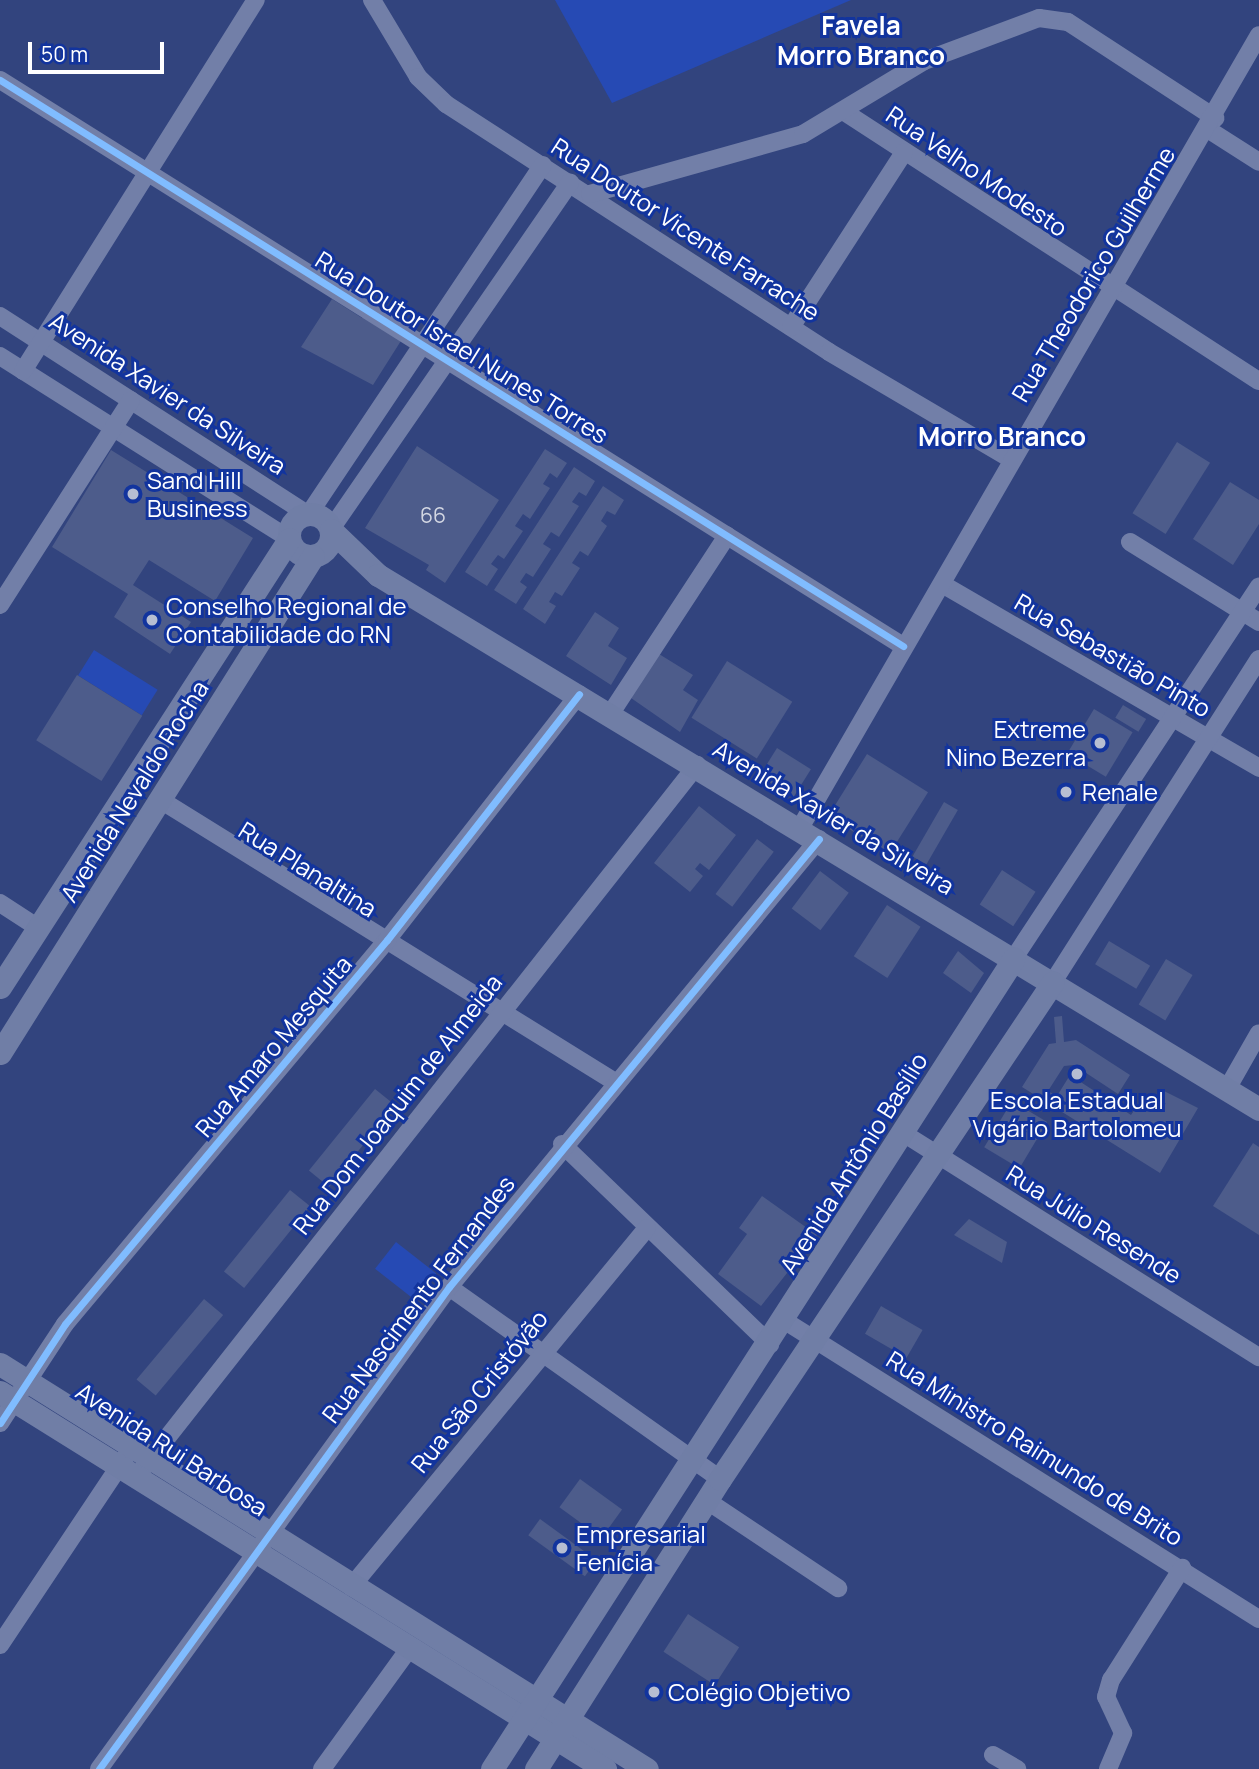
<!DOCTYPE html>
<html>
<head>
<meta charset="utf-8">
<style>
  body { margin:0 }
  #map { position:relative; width:1259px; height:1769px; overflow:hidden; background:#32447e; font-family:Manrope,sans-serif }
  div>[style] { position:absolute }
  .green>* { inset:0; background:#264ab4; transform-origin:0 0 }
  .building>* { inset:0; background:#4d5c8b; transform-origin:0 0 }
  .minor>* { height:18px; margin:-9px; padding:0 9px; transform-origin:9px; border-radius:9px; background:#727fa8 }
  .major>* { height:23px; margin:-11.5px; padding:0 11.5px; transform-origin:11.5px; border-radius:11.5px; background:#707ea6 }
  .major>.ring { margin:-11.5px; padding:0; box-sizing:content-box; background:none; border:23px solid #707ea6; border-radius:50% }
  .cycleway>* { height:7px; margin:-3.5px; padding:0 3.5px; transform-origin:3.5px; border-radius:3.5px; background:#80bcff }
  .dots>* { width:19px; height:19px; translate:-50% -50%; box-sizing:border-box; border:4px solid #12349e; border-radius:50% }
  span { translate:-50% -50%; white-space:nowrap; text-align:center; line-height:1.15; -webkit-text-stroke:6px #12349e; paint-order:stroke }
  .number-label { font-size:21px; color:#d2d6e2 }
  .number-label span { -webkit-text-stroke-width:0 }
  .street-label { font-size:24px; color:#fff }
  .poi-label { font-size:24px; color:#fff }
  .left { translate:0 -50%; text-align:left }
  .right { translate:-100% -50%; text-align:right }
  .neighbourhood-label { font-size:26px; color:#fff; font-weight:700 }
  .scale { position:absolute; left:28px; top:42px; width:136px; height:32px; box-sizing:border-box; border:4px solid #fff; border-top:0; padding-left:9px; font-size:21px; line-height:24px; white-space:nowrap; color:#fff; -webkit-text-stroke:5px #12349e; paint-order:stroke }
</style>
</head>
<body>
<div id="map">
  <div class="green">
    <i style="clip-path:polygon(555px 0,851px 0,612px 103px)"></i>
    <i style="left:94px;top:650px;width:75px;height:30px;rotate:32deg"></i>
    <i style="left:396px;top:1242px;width:51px;height:34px;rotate:38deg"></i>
  </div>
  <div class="building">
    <i style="clip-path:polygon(332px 299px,362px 318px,366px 311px,404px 336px,373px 385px,301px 347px)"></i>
    <i style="left:1177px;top:442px;width:39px;height:84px;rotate:32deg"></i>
    <i style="clip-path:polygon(417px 446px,499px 500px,445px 583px,426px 570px,429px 565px,365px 528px)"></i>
    <i style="clip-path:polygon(545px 449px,567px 463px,557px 478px,550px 473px,543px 484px,550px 488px,530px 519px,523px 514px,515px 526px,523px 531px,504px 559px,498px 555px,491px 564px,498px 569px,487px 586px,465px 572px)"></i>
    <i style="clip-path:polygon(111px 450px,253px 538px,215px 601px,149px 560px,133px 585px,191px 622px,170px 654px,114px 617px,128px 594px,52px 547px)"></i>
    <i style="clip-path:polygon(574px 467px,595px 481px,586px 496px,579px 492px,572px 502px,579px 506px,559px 537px,551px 532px,543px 544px,551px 549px,533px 577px,526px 573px,520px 582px,527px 587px,516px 604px,494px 590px)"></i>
    <i style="clip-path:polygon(1230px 482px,1259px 500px,1259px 524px,1233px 565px,1193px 539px)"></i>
    <i style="clip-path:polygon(603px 486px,624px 500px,615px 515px,607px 511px,601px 521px,607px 526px,588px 556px,580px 551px,572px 563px,580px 568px,562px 596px,555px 592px,549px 602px,556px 606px,545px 624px,523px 609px)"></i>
    <i style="clip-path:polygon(595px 612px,619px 628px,608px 646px,627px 658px,611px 685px,566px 656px)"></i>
    <i style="clip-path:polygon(659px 654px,693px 675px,683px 690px,698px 700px,680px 732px,631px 698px)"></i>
    <i style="left:727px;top:661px;width:77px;height:67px;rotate:32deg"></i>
    <i style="left:77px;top:675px;width:77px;height:77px;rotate:32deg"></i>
    <i style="left:1123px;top:705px;width:27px;height:15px;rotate:31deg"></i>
    <i style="left:1094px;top:709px;width:45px;height:52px;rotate:31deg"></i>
    <i style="left:777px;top:748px;width:40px;height:33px;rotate:32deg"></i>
    <i style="left:867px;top:754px;width:72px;height:73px;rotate:32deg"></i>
    <i style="left:944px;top:802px;width:16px;height:63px;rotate:30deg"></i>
    <i style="clip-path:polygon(699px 806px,736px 835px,709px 870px,700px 863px,695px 869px,703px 876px,690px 892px,654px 863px)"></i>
    <i style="left:757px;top:839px;width:21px;height:69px;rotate:37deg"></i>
    <i style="left:1002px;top:870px;width:40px;height:41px;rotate:33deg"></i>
    <i style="left:820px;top:871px;width:36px;height:47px;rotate:37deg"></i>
    <i style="left:887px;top:905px;width:40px;height:61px;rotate:33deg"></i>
    <i style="left:1109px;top:941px;width:48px;height:27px;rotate:31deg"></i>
    <i style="clip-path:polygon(958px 951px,984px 973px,971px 993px,943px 973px)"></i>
    <i style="left:1166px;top:959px;width:31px;height:53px;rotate:31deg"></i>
    <i style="clip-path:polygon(1062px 1016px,1064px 1042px,1076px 1040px,1130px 1075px,1118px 1094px,1074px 1065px,1064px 1066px,1048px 1091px,1057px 1096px,1070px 1075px,1131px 1115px,1141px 1100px,1152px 1107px,1162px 1090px,1198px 1108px,1160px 1173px,1022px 1087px,1049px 1044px,1056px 1043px,1054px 1017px)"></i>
    <i style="left:375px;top:1089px;width:26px;height:105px;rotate:39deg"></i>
    <i style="left:1012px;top:1101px;width:41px;height:54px;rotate:31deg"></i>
    <i style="clip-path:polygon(1253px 1143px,1259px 1147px,1259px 1235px,1213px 1206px)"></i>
    <i style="left:290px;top:1190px;width:26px;height:105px;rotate:39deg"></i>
    <i style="clip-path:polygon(762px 1196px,817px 1235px,761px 1306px,718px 1274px,747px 1234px,739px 1228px)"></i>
    <i style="clip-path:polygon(969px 1219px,1007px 1242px,1002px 1263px,954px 1235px)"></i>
    <i style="left:204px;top:1299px;width:25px;height:105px;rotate:40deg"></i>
    <i style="left:881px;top:1306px;width:48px;height:32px;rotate:30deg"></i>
    <i style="left:580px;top:1479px;width:52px;height:35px;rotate:36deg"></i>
    <i style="left:540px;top:1519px;width:70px;height:20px;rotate:36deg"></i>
    <i style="left:688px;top:1614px;width:61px;height:45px;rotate:33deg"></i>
  </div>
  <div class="minor">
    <i style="left:372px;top:0;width:90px;rotate:59.1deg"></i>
    <i style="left:418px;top:77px;width:39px;rotate:44deg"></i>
    <i style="left:446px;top:104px;width:456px;rotate:32.9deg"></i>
    <i style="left:829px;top:352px;width:211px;rotate:30.5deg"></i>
    <i style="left:0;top:80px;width:1066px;rotate:32.08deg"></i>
    <i style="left:846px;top:113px;width:492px;rotate:33deg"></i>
    <i style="left:1209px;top:130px;width:59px;rotate:32.6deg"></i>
    <i style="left:590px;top:194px;width:221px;rotate:-15.7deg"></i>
    <i style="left:803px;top:134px;width:141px;rotate:-31.1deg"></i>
    <i style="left:924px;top:61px;width:123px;rotate:-20.5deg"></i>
    <i style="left:1039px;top:18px;width:29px;rotate:8deg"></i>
    <i style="left:1068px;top:22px;width:176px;rotate:33.1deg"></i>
    <i style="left:0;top:316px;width:365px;rotate:32.8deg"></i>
    <i style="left:791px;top:327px;width:208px;rotate:-57.1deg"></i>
    <i style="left:0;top:356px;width:342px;rotate:32.3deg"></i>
    <i style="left:23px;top:371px;width:438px;rotate:-57.9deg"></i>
    <i style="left:309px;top:514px;width:420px;rotate:-56.2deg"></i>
    <i style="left:331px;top:529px;width:421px;rotate:-55.4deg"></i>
    <i style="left:1130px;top:542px;width:152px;rotate:31.8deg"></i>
    <i style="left:942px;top:584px;width:367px;rotate:30.1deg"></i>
    <i style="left:0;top:605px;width:243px;rotate:-57.4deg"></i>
    <i style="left:611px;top:713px;width:212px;rotate:-56.8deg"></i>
    <i style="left:159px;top:799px;width:537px;rotate:31.82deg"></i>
    <i style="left:800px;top:828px;width:916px;rotate:-59.94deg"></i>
    <i style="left:0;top:903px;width:44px;rotate:33deg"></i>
    <i style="left:1014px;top:958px;width:445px;rotate:-56.6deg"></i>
    <i style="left:1053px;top:982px;width:383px;rotate:-57.5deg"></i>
    <i style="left:1227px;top:1089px;width:64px;rotate:-60.3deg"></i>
    <i style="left:903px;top:1133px;width:421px;rotate:32.2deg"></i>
    <i style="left:562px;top:1144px;width:289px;rotate:43.9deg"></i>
    <i style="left:449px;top:1287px;width:332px;rotate:35.3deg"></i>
    <i style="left:785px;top:1321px;width:560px;rotate:32.16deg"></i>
    <i style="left:0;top:1423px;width:118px;rotate:-56.7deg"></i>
    <i style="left:65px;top:1324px;width:501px;rotate:-50.02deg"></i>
    <i style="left:387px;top:940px;width:312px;rotate:-52deg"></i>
    <i style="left:144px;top:1467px;width:894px;rotate:-51.77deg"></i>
    <i style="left:706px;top:1500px;width:159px;rotate:33.7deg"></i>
    <i style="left:351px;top:1587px;width:465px;rotate:-50.5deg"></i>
    <i style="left:0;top:1645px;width:227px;rotate:-56.3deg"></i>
    <i style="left:993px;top:1755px;width:28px;rotate:30deg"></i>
    <i style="left:99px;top:1769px;width:596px;rotate:-54.02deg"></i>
    <i style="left:449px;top:1287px;width:581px;rotate:-50.45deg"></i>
    <i style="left:322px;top:1769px;width:148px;rotate:-54.1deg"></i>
    <i style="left:1108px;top:1769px;width:39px;rotate:-67deg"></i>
    <i style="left:1123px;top:1733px;width:40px;rotate:-115deg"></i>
    <i style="left:1106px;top:1697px;width:18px;rotate:-74deg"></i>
    <i style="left:1111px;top:1680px;width:133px;rotate:-57.6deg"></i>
  </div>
  <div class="major">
    <i class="ring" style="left:289px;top:514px;width:19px;height:19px"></i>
    <i style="left:331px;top:530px;width:65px;rotate:43.8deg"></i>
    <i style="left:378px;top:575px;width:1030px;rotate:31.22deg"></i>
    <i style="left:0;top:987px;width:533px;rotate:-57.17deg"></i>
    <i style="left:0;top:1053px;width:587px;rotate:-57.8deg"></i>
    <i style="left:0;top:1364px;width:763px;rotate:32.05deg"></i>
    <i style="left:0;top:1392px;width:713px;rotate:31.93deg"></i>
    <i style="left:492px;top:1769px;width:964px;rotate:-57.23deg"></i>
    <i style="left:536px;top:1769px;width:343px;rotate:-57.6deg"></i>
    <i style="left:720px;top:1479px;width:598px;rotate:-56.18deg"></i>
  </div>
  <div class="cycleway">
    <i style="left:0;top:80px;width:1066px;rotate:32.08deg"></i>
    <i style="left:0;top:1423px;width:118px;rotate:-56.7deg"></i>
    <i style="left:65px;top:1324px;width:501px;rotate:-50.02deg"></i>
    <i style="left:387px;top:940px;width:312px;rotate:-52deg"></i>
    <i style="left:99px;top:1769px;width:596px;rotate:-54.02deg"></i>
    <i style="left:449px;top:1287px;width:581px;rotate:-50.45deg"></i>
  </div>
  <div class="dots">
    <i style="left:133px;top:494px;background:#b7bed2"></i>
    <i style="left:152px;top:620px;background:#b7bed2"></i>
    <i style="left:1100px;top:743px;background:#b7bed2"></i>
    <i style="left:1066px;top:792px;background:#b7bed2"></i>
    <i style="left:1077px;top:1074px;background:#b7bed2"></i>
    <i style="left:562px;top:1548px;background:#b7bed2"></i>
    <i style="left:654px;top:1692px;background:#b7bed2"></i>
  </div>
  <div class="number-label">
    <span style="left:433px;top:515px">66</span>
  </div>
  <div class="street-label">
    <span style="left:977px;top:171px;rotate:34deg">Rua Velho Modesto</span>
    <span style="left:686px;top:229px;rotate:33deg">Rua Doutor Vicente Farrache</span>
    <span style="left:1093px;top:274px;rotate:-59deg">Rua Theodorico Guilherme</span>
    <span style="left:462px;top:347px;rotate:32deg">Rua Doutor Israel Nunes Torres</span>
    <span style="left:168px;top:393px;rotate:33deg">Avenida Xavier da Silveira</span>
    <span style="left:1113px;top:655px;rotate:30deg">Rua Sebastião Pinto</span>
    <span style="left:134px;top:791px;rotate:-58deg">Avenida Nevaldo Rocha</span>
    <span style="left:834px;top:817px;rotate:31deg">Avenida Xavier da Silveira</span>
    <span style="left:308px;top:869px;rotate:32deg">Rua Planaltina</span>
    <span style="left:273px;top:1046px;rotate:-50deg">Rua Amaro Mesquita</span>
    <span style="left:397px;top:1104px;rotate:-52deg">Rua Dom Joaquim de Almeida</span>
    <span style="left:853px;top:1163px;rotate:-58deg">Avenida Antônio Basílio</span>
    <span style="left:1094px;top:1224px;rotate:32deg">Rua Júlio Resende</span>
    <span style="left:418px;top:1299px;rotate:-53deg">Rua Nascimento Fernandes</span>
    <span style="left:479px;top:1391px;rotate:-51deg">Rua São Cristóvão</span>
    <span style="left:1035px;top:1448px;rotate:32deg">Rua Ministro Raimundo de Brito</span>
    <span style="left:172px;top:1449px;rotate:33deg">Avenida Rui Barbosa</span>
  </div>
  <div class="poi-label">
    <span class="left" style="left:147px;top:494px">Sand Hill<br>Business</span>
    <span class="left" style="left:166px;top:620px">Conselho Regional de<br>Contabilidade do RN</span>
    <span class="right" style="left:1086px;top:743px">Extreme<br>Nino Bezerra</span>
    <span class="left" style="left:1082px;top:792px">Renale</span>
    <span style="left:1077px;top:1114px">Escola Estadual<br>Vigário Bartolomeu</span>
    <span class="left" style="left:576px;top:1548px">Empresarial<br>Fenícia</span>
    <span class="left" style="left:668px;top:1692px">Colégio Objetivo</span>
  </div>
  <div class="neighbourhood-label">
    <span style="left:861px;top:41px">Favela<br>Morro Branco</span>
    <span style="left:1002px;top:437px">Morro Branco</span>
  </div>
  <div class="scale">50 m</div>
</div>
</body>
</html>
